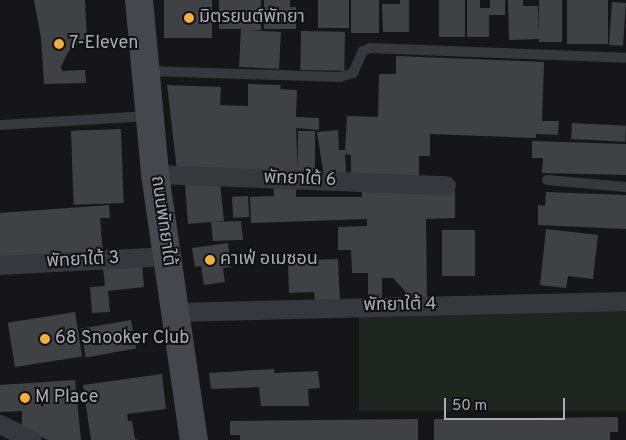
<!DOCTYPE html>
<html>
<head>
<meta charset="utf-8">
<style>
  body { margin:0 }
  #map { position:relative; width:626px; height:440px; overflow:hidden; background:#161618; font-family:Overpass,"Noto Sans Thai",sans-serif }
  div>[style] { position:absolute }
  .green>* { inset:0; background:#1e261f; transform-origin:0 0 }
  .building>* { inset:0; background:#404145; transform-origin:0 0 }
  .service>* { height:10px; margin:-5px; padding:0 5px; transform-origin:5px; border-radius:5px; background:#37383d }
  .minor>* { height:19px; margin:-9.5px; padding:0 9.5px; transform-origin:9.5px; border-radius:9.5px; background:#37383d }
  .secondary>* { height:28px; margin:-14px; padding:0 14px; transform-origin:14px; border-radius:14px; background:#45474d }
  .dots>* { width:14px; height:14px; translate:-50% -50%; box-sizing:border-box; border:2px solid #111113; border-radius:50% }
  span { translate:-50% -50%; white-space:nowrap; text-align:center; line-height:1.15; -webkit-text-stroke:4px #111113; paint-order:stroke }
  .poi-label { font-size:18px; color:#a8adb8 }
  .left { translate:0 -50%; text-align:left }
  .street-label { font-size:18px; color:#a8adb8 }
  .scale { position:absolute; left:444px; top:398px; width:121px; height:22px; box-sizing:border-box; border:2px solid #a8adb8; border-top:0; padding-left:6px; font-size:15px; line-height:18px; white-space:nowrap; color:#a8adb8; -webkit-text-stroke:4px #111113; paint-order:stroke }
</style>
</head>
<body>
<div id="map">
  <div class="green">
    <i style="left:626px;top:307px;width:104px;height:267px;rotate:90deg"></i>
  </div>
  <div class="building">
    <i style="clip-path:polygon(34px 0,85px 0,87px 41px,80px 42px,68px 52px,61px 67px,62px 71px,85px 70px,86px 83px,44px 84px,41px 38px)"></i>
    <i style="left:164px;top:0;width:48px;height:38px"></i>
    <i style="clip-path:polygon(219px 0,261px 0,261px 30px,247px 30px,281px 32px,279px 69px,239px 67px,241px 29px,219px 29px)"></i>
    <i style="clip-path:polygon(264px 0,290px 0,290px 7px,296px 7px,296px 29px,264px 29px)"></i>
    <i style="left:318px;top:0;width:31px;height:28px"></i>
    <i style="left:351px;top:0;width:28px;height:33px"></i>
    <i style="clip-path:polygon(400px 0,409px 0,409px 32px,383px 32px,382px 4px,400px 4px)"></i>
    <i style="left:439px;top:0;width:26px;height:37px"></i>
    <i style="clip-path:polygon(467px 0,480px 0,480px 8px,490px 8px,490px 0,505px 0,505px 15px,489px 15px,489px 37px,467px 37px)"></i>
    <i style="clip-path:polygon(508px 0,523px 0,523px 6px,538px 6px,539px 39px,509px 40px)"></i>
    <i style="left:539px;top:0;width:23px;height:42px"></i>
    <i style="left:567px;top:0;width:41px;height:44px"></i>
    <i style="left:612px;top:2px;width:14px;height:43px;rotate:4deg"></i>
    <i style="left:301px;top:31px;width:44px;height:39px;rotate:1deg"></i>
    <i style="clip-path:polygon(396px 56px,544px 62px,542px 121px,559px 121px,558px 135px,536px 134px,536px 138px,430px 134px,430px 156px,419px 156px,419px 177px,351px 176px,351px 155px,345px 154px,346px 175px,324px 177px,317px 132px,338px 130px,339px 150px,345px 150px,347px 116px,378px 117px,379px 74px,396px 74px)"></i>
    <i style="clip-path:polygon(248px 84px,281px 85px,280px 89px,297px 90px,296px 117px,319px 118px,319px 130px,296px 128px,298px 173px,177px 170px,167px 85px,221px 87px,220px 105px,248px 106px)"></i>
    <i style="left:572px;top:123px;width:54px;height:16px;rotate:3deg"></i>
    <i style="left:121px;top:129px;width:74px;height:50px;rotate:88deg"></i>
    <i style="left:298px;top:131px;width:17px;height:40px"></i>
    <i style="clip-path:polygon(532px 141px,626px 144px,626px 175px,542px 173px,543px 158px,532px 158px)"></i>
    <i style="clip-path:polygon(220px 181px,224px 221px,215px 222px,241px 221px,243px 240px,213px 241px,211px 222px,188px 224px,185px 184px)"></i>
    <i style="clip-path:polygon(296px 183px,296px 197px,362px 197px,362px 192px,455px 191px,455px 218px,426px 219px,427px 299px,406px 299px,405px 291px,393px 278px,382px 278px,382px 300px,368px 300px,368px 273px,352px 273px,351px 250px,338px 250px,338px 227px,367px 226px,367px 219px,251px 223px,250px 197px,274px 196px,273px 184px)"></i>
    <i style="clip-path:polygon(546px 192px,626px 195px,626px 229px,538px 225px,538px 205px,545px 206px)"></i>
    <i style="left:248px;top:196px;width:21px;height:16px;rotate:87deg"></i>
    <i style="clip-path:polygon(109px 205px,110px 218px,100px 218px,103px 253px,0 261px,0 213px)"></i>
    <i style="clip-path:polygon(546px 229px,598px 235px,593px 279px,568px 276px,566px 288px,540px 285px)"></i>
    <i style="left:442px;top:230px;width:33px;height:46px"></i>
    <i style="clip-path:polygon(228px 243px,231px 267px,223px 268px,225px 282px,204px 285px,201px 266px,195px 267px,192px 248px)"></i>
    <i style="clip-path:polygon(338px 259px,340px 302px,315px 303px,314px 292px,289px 293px,288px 261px)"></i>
    <i style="clip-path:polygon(142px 265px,144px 287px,108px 291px,110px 312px,92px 313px,90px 287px,105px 286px,103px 269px)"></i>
    <i style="left:75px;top:312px;width:45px;height:68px;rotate:81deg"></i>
    <i style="left:131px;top:320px;width:29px;height:51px;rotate:80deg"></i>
    <i style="clip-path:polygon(274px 369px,274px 373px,318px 371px,320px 388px,308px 389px,309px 406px,261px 406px,259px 387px,211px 389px,209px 373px)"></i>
    <i style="clip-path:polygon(162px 374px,166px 409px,127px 414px,128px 421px,132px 421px,135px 439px,140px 440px,91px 440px,83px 385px)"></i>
    <i style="clip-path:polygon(75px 380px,81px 440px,48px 440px,22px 429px,22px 411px,0 412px,0 385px)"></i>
    <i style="clip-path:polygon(618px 417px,618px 432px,610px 432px,610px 440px,434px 440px,434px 419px)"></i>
    <i style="clip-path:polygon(418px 419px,418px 440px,240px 440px,240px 435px,230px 435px,230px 421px)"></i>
  </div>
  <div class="service">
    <i style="left:147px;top:71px;width:193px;rotate:1.8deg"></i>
    <i style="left:340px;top:77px;width:14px;rotate:-17deg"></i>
    <i style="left:353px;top:73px;width:24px;rotate:-66deg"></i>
    <i style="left:363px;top:51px;width:8px;rotate:-23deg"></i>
    <i style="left:370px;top:48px;width:256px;rotate:2.2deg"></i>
    <i style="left:0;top:125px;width:149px;rotate:-3.5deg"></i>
    <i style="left:547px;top:180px;width:79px;rotate:5.1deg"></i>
  </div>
  <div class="minor">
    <i style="left:155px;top:174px;width:291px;rotate:2.2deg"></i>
    <i style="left:0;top:265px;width:167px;rotate:-3.1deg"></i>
    <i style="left:175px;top:312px;width:451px;rotate:-1.4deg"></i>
    <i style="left:0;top:424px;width:35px;rotate:27deg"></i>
  </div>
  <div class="secondary">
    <i style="left:139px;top:0;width:175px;rotate:84.7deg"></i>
    <i style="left:155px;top:174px;width:269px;rotate:81.7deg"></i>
  </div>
  <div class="dots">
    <i style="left:189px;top:18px;background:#f2b134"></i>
    <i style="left:59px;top:44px;background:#f2b134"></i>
    <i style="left:210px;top:260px;background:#f2b134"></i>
    <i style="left:45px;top:339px;background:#f2b134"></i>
    <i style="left:25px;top:398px;background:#f2b134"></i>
  </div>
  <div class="poi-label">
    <span class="left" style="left:199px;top:18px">มิตรยนต์พัทยา</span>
    <span class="left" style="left:69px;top:44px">7-Eleven</span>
    <span class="left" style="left:220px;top:260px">คาเฟ่ อเมซอน</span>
    <span class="left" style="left:55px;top:339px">68 Snooker Club</span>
    <span class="left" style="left:35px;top:398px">M Place</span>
  </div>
  <div class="street-label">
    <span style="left:300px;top:180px;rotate:2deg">พัทยาใต้ 6</span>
    <span style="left:162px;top:221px;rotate:82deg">ถนนพัทยาใต้</span>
    <span style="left:83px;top:261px;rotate:-3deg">พัทยาใต้ 3</span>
    <span style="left:400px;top:306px;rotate:-1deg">พัทยาใต้ 4</span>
  </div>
  <div class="scale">50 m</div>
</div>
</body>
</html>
